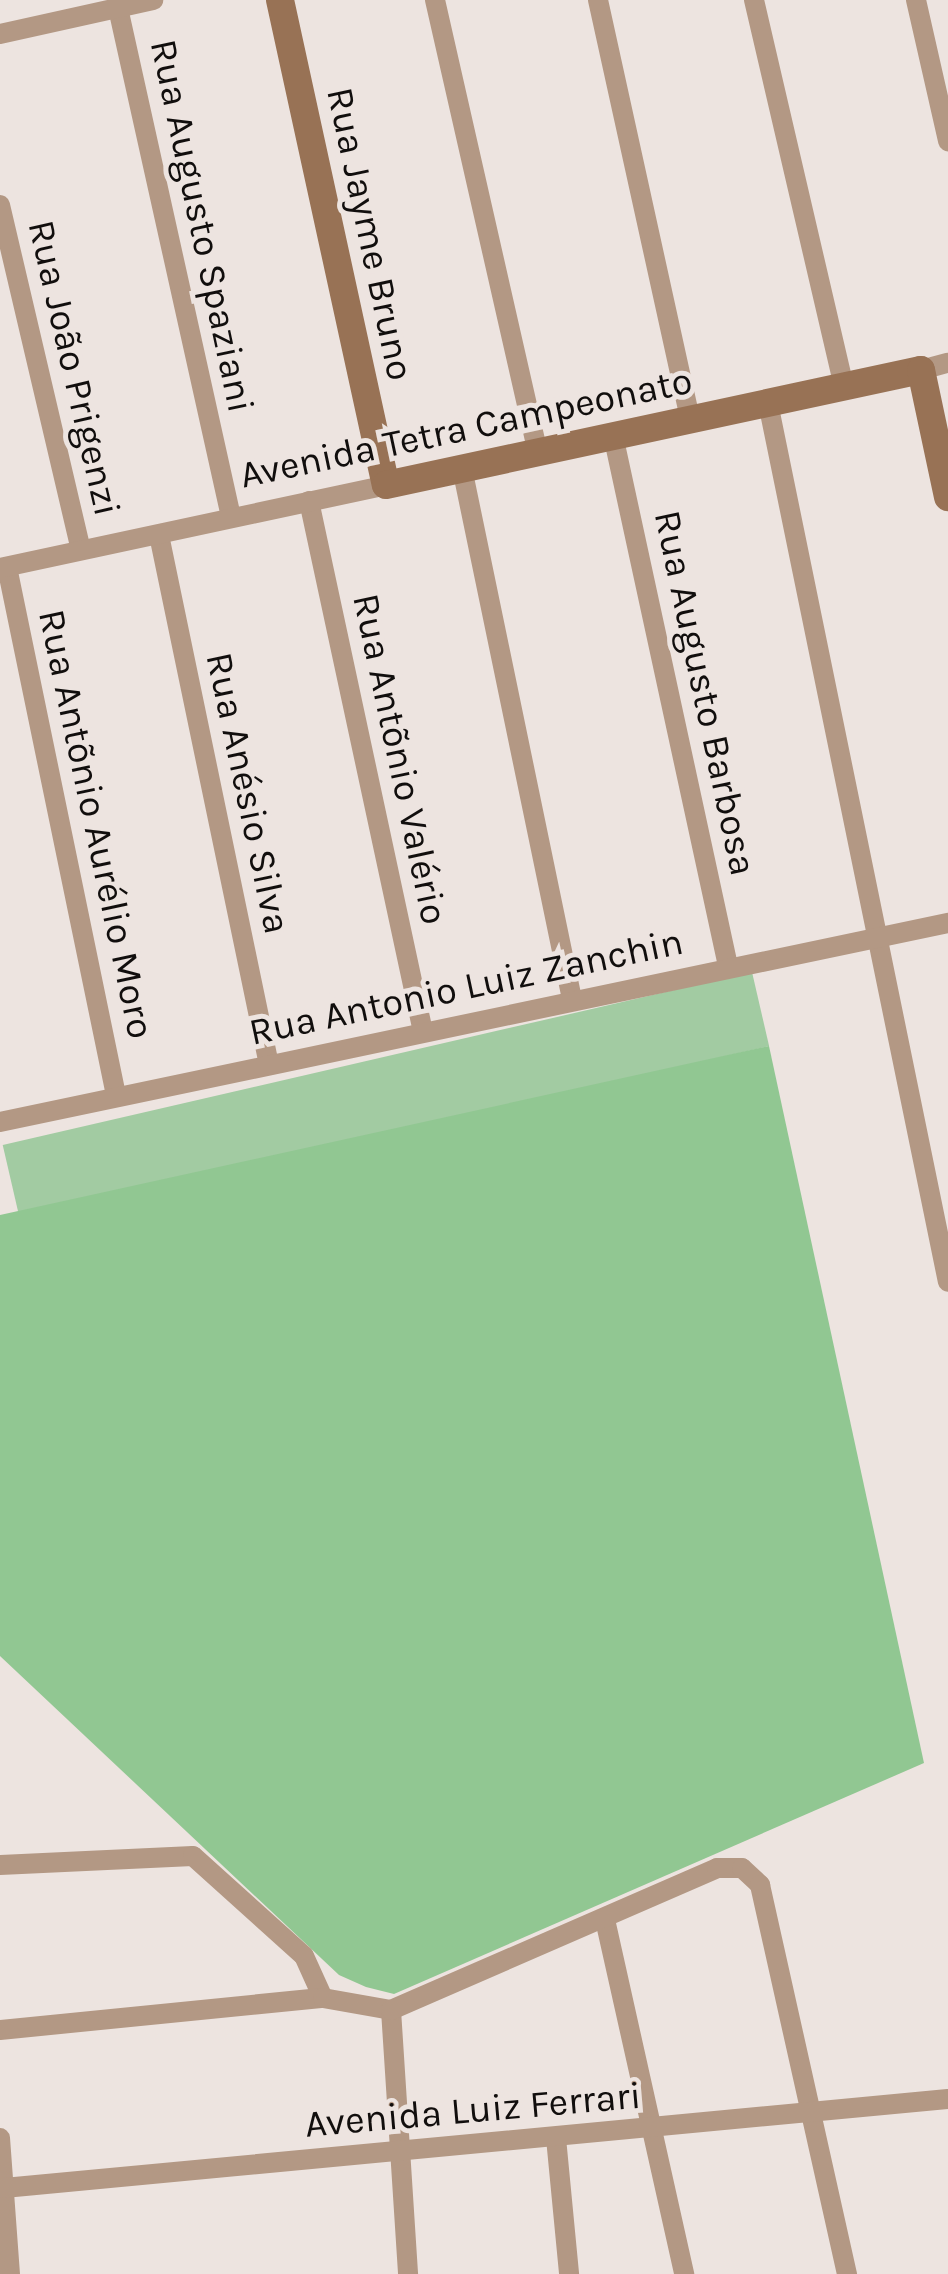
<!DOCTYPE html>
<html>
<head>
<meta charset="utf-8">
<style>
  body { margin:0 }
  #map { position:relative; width:948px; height:2274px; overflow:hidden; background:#ede4e0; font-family:Karla,sans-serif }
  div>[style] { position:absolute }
  .green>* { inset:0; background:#a2cba2; transform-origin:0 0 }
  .forest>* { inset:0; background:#91c792 }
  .street>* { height:20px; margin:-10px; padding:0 10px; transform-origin:10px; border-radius:10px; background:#b39884 }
  .secondary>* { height:28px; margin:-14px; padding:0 14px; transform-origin:14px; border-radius:14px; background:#987255 }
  span { translate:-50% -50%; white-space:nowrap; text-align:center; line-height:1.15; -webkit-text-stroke:10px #ede4e0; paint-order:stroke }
  .street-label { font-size:38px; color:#110e0d }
</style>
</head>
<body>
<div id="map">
  <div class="green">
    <i style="left:752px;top:972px;width:76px;height:769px;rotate:77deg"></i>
  </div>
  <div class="forest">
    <i style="clip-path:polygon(769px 1046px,924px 1763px,394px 1994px,366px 1987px,339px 1975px,0 1656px,0 1215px)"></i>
  </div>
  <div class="street">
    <i style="left:435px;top:0;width:461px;rotate:77.2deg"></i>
    <i style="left:598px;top:0;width:427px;rotate:77.6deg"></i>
    <i style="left:754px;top:0;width:393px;rotate:76.9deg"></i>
    <i style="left:916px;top:0;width:145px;rotate:77.2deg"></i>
    <i style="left:118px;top:8px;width:521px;rotate:77.48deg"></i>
    <i style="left:0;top:34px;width:157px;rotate:-12.5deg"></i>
    <i style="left:0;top:205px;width:351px;rotate:76.8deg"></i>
    <i style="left:921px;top:370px;width:28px;rotate:-15deg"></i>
    <i style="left:768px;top:403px;width:897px;rotate:78.43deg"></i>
    <i style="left:613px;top:435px;width:543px;rotate:77.78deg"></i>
    <i style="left:462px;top:468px;width:542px;rotate:78.3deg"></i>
    <i style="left:309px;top:501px;width:543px;rotate:77.88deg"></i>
    <i style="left:159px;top:535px;width:541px;rotate:78.27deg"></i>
    <i style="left:7px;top:567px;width:539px;rotate:78.34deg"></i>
    <i style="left:0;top:568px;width:395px;rotate:-12.1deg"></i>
    <i style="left:0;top:1122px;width:969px;rotate:-11.86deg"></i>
    <i style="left:0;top:1865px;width:193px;rotate:-2.7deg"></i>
    <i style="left:193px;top:1856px;width:149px;rotate:42deg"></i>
    <i style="left:304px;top:1956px;width:46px;rotate:65.7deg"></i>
    <i style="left:606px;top:1924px;width:359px;rotate:77.4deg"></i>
    <i style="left:391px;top:2010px;width:265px;rotate:86.3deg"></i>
    <i style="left:0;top:2030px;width:325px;rotate:-5.7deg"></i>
    <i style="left:323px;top:1998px;width:69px;rotate:10deg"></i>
    <i style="left:391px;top:2010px;width:356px;rotate:-23.5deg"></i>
    <i style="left:717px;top:1868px;width:25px"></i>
    <i style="left:742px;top:1868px;width:25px;rotate:43deg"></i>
    <i style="left:760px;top:1885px;width:399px;rotate:77.4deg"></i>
    <i style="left:0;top:2138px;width:136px;rotate:85.8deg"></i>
    <i style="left:556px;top:2138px;width:137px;rotate:84.5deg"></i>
    <i style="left:4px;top:2188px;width:948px;rotate:-5.39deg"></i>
  </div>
  <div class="secondary">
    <i style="left:280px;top:0;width:496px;rotate:77.7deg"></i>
    <i style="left:386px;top:485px;width:547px;rotate:-12.13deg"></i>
    <i style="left:921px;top:370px;width:130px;rotate:78deg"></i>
  </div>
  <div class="street-label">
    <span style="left:202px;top:226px;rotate:78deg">Rua Augusto Spaziani</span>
    <span style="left:370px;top:234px;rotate:78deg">Rua Jayme Bruno</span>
    <span style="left:74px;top:368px;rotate:77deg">Rua João Prigenzi</span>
    <span style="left:466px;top:428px;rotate:-12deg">Avenida Tetra Campeonato</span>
    <span style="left:705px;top:693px;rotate:78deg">Rua Augusto Barbosa</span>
    <span style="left:400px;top:759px;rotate:78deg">Rua Antõnio Valério</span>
    <span style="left:248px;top:793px;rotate:78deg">Rua Anésio Silva</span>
    <span style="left:96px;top:824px;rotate:78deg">Rua Antõnio Aurélio Moro</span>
    <span style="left:466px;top:987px;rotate:-12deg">Rua Antonio Luiz Zanchin</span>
    <span style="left:473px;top:2110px;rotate:-5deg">Avenida Luiz Ferrari</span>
  </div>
</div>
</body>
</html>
